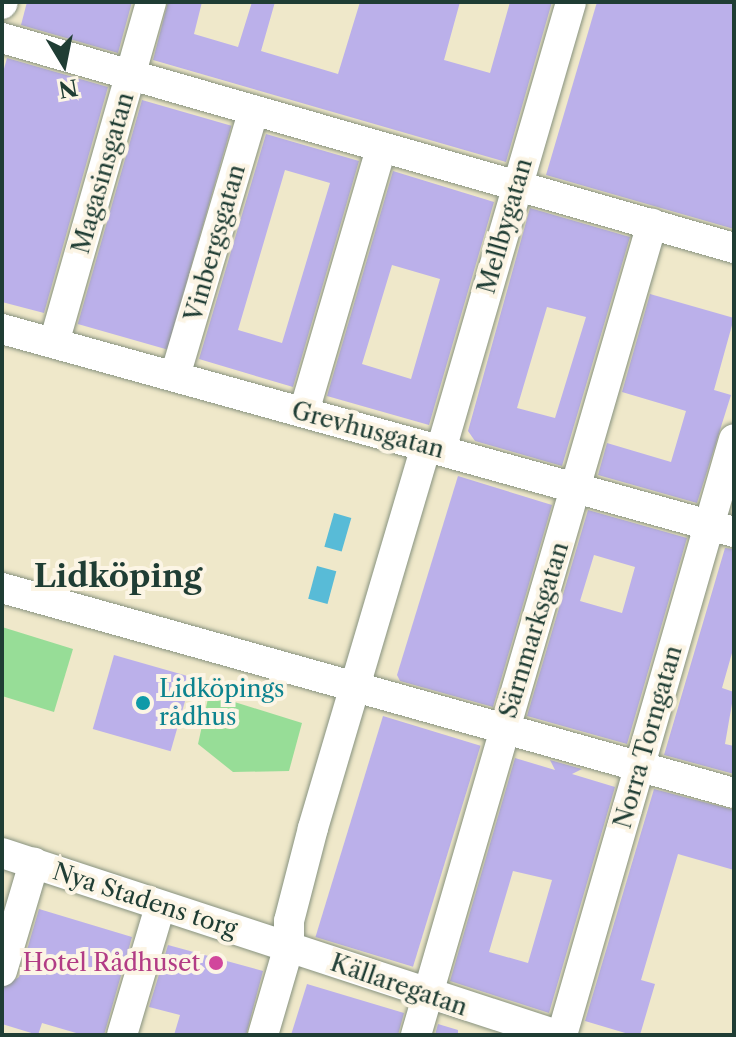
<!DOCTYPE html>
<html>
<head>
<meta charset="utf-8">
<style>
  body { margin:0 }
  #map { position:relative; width:736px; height:1037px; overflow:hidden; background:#efe8ca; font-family:"Libre Caslon Text",serif }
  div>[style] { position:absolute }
  .green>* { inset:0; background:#97dd97 }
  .water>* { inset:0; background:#58bbd7; transform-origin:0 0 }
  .building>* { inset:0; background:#bbb0ea; transform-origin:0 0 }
  .roads { filter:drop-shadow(0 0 2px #87927f) drop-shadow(0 0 2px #87927f) }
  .street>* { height:30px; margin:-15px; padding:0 15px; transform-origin:15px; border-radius:15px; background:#fff }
  .dots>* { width:22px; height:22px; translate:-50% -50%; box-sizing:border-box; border:4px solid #fcf5e5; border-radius:50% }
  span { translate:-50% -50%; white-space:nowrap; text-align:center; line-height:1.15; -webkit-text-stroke:8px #fcf5e5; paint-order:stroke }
  .street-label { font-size:24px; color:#1f3d34 }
  .culture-label { font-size:24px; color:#0d838f }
  .left { translate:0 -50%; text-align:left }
  .hotel-label { font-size:24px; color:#b23c85 }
  .right { translate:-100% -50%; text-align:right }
  .district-label { font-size:32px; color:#1f3d34; font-weight:700 }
  .frame { position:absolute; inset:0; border:4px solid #1f3d34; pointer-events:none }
  .north { position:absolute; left:24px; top:24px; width:80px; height:80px; -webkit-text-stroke:6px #fcf5e5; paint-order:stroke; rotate:170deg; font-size:22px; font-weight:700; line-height:32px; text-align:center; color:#1f3d34 }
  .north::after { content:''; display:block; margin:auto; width:28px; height:36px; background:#1f3d34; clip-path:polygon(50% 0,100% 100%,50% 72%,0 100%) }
</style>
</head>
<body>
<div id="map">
  <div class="green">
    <i style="clip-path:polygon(2px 627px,73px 649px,54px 712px,2px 696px)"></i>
    <i style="clip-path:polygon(209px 694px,302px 723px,289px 771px,233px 772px,198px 744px)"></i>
  </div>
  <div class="water">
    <i style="left:334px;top:513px;width:18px;height:35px;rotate:16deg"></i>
    <i style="left:317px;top:566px;width:20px;height:34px;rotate:15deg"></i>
  </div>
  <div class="building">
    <i style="clip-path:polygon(27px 2px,132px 2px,118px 53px,21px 25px)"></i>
    <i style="clip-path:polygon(168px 2px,202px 2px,194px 34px,238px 47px,252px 2px,275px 2px,261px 51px,338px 74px,360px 2px,460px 2px,444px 60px,490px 73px,510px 2px,552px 2px,506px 162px,153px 60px)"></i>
    <i style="clip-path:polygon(597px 2px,734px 2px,734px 229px,546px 175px)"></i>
    <i style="clip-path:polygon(7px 58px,108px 87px,44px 313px,2px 302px,2px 76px)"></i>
    <i style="left:142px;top:100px;width:93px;height:233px;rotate:16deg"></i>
    <i style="clip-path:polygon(evenodd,266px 134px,359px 161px,293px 387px,199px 359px,266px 134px,285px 170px,330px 183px,282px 343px,238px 330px,285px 170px)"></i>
    <i style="clip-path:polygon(evenodd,393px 171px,494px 202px,429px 425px,327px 396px,393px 171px,392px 265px,440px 279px,411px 379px,362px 364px,392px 265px)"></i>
    <i style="clip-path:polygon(evenodd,530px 208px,630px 237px,562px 466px,475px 441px,468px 431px,530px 208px,547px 307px,586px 317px,555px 418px,517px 408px,547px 307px)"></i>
    <i style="clip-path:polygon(650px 294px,734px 318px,714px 390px,731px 395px,697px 503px,598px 475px,607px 443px,671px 462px,686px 411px,622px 392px)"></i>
    <i style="clip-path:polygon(458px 476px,552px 505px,493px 707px,400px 681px,397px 675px)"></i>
    <i style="clip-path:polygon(evenodd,588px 510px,687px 538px,627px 744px,527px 716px,588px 510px,594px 555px,635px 567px,622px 613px,580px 601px,594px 555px)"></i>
    <i style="clip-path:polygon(725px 548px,734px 549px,734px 646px,722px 688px,734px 692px,725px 744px,734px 746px,734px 774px,664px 755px)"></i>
    <i style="left:114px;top:655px;width:81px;height:77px;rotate:16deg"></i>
    <i style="left:383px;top:716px;width:102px;height:231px;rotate:17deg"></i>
    <i style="clip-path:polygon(evenodd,515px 758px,555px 770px,550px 760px,582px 769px,572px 774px,615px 787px,549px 1013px,450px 981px,515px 758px,513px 871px,552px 880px,528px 963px,489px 952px,513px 871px)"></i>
    <i style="clip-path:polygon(654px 789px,734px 810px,734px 870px,678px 854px,641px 980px,655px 984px,640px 1035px,632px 1035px,585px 1021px)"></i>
    <i style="clip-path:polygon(39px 909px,132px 937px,104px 1035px,83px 1035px,42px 1023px,38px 1035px,2px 1024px,2px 988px,19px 977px)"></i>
    <i style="clip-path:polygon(168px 945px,263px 971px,246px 1035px,174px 1035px,180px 1015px,149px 1007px)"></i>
    <i style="clip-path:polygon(307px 984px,404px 1013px,398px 1035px,291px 1035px)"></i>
    <i style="clip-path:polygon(438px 1024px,458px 1030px,458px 1035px,435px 1035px)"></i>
  </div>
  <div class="roads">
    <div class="street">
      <i style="left:2px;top:4px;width:2px;rotate:-63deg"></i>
      <i style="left:2px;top:38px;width:762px;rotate:16.01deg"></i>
      <i style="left:2px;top:329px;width:760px;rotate:15.5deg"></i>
      <i style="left:54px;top:343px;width:355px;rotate:-74.1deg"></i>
      <i style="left:175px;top:376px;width:277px;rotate:-73.5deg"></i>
      <i style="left:304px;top:412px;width:275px;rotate:-73.7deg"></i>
      <i style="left:441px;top:450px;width:466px;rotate:-73.8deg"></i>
      <i style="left:2px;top:588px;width:760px;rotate:15.65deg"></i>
      <i style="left:2px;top:853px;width:584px;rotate:18.16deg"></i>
      <i style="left:2px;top:971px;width:113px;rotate:-73.5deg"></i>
      <i style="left:122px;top:1035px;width:134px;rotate:-73.5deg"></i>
      <i style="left:263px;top:1035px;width:93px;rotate:-73.7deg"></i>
      <i style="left:289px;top:946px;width:25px;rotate:-90deg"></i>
      <i style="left:289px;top:921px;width:96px;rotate:-75.5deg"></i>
      <i style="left:313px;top:828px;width:397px;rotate:-73.5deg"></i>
      <i style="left:416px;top:1035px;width:845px;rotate:-73.78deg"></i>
      <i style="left:562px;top:1035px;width:620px;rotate:-73.9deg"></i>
    </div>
  </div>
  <div class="dots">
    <i style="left:143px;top:703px;background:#0f9aa8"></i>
    <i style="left:216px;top:963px;background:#d1479c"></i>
  </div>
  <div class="street-label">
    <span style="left:103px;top:173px;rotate:-74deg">Magasinsgatan</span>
    <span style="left:505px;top:226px;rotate:-74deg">Mellbygatan</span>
    <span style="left:215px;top:243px;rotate:-74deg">Vinbergsgatan</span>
    <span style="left:368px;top:430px;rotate:15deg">Grevhusgatan</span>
    <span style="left:534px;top:630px;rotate:-73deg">Särnmarksgatan</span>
    <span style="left:648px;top:737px;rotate:-74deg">Norra Torngatan</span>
    <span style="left:145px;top:900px;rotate:18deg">Nya Stadens torg</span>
    <span style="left:399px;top:985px;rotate:19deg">Källaregatan</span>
  </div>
  <div class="culture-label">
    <span class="left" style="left:159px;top:703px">Lidköpings<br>rådhus</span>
  </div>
  <div class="hotel-label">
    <span class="right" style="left:200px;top:963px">Hotel Rådhuset</span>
  </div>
  <div class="district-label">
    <span style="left:118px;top:576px">Lidköping</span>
  </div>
  <div class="frame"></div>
  <div class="north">N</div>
</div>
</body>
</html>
